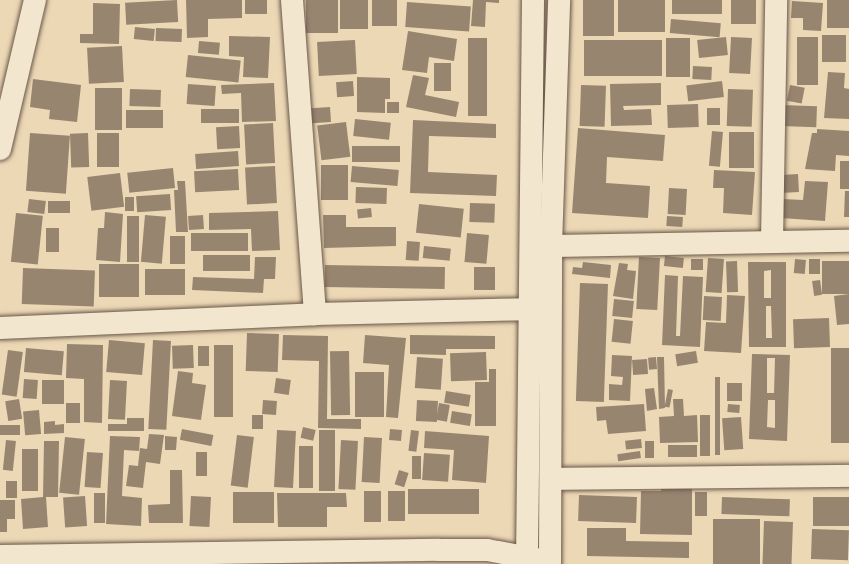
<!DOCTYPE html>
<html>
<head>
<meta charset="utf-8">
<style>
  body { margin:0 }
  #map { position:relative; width:849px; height:564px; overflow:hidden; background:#ecd8b5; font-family:"IM FELL Great Primer",serif }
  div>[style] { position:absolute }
  .building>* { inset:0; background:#988570; transform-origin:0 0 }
  .roads { filter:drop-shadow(0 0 2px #685749) drop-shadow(0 0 2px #685749) }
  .minor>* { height:22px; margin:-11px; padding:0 11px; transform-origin:11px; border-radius:11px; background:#f3e6cf }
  span { translate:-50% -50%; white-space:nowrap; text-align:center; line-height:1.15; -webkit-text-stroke:4.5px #f3e6cf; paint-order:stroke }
</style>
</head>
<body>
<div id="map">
  <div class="building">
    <i style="left:177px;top:0;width:22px;height:52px;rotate:87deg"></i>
    <i style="clip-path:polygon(186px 0,242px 0,242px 18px,208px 19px,208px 37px,187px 38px)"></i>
    <i style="left:245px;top:0;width:22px;height:14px"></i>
    <i style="left:306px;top:0;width:32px;height:33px"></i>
    <i style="left:340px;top:0;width:28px;height:29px"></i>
    <i style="left:372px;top:0;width:25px;height:26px"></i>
    <i style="clip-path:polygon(473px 0,499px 0,499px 3px,486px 2px,485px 27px,471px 26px)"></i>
    <i style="left:583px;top:0;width:31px;height:36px"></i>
    <i style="left:618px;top:0;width:47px;height:32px"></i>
    <i style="left:672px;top:0;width:50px;height:14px"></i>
    <i style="left:731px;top:0;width:25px;height:24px"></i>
    <i style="left:827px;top:0;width:22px;height:28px"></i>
    <i style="clip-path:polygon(792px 1px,823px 3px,821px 31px,803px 30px,803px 18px,791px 18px)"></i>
    <i style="left:407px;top:2px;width:64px;height:25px;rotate:4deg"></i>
    <i style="clip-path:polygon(93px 3px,120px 4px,119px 44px,80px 43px,80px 34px,93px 34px)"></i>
    <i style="left:671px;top:19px;width:50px;height:14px;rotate:5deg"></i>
    <i style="left:135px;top:27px;width:20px;height:12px;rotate:6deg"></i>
    <i style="left:156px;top:28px;width:26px;height:13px;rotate:2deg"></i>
    <i style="clip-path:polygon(408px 31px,457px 39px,454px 61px,429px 57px,427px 73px,402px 70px)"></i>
    <i style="left:846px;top:35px;width:27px;height:24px;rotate:90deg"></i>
    <i style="clip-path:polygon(229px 36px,270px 37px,268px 78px,243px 77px,244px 57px,229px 56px)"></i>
    <i style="left:726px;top:37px;width:18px;height:29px;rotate:84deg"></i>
    <i style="left:731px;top:37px;width:21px;height:36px;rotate:3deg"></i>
    <i style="left:797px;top:37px;width:21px;height:48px"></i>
    <i style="left:468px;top:38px;width:19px;height:78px"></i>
    <i style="left:666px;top:38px;width:24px;height:39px"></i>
    <i style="left:355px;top:40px;width:34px;height:38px;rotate:87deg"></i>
    <i style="left:584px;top:40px;width:78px;height:36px"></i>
    <i style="left:199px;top:41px;width:21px;height:12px;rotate:5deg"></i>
    <i style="left:122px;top:46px;width:36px;height:35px;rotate:87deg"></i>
    <i style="left:188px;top:55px;width:53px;height:22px;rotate:6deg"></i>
    <i style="left:434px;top:63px;width:17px;height:28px"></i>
    <i style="left:693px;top:66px;width:19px;height:13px;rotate:3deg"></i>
    <i style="clip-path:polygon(828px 72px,845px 73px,844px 88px,849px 89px,849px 119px,824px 118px)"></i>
    <i style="clip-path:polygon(413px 75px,429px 78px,425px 95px,459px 102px,456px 117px,406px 107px)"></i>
    <i style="clip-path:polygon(357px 77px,390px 78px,390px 99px,385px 99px,385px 113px,357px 112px)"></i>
    <i style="clip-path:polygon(33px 79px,81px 85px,77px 122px,49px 119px,50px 110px,30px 107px)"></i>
    <i style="left:353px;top:81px;width:15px;height:17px;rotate:86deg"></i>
    <i style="left:722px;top:81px;width:16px;height:36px;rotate:83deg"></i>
    <i style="clip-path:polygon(274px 83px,276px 121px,242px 122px,241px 93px,222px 94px,221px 85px)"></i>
    <i style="clip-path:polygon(661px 83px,661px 105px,623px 106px,624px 110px,651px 109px,652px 125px,611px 126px,610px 84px)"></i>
    <i style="left:188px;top:84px;width:28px;height:20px;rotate:4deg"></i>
    <i style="left:581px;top:85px;width:25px;height:41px;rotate:2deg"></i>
    <i style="left:790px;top:85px;width:15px;height:16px;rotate:11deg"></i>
    <i style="left:95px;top:88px;width:27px;height:42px"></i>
    <i style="left:130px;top:89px;width:31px;height:17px;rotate:2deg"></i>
    <i style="left:728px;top:89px;width:25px;height:37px;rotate:2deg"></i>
    <i style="left:399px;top:102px;width:11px;height:12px;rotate:90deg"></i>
    <i style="left:698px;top:104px;width:23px;height:31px;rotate:88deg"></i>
    <i style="left:781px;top:105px;width:36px;height:21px;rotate:2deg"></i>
    <i style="left:330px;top:107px;width:15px;height:19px;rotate:86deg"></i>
    <i style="left:707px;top:108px;width:13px;height:17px"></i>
    <i style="left:201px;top:109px;width:38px;height:14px"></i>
    <i style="left:126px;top:110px;width:37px;height:18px"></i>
    <i style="left:355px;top:119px;width:36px;height:17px;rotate:6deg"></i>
    <i style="clip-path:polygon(413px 120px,496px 124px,496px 138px,429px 136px,428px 172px,497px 175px,496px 196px,410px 193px)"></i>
    <i style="left:346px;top:122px;width:35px;height:29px;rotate:83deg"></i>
    <i style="left:273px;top:123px;width:40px;height:29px;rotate:87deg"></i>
    <i style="left:239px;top:126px;width:22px;height:23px;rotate:87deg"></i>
    <i style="clip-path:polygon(578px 128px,665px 135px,663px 161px,607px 157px,606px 183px,650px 186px,648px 218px,572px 213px)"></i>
    <i style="clip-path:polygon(817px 129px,849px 131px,849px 156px,836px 155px,835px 171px,805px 169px,812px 133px,817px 133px)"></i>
    <i style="left:712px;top:131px;width:11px;height:35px;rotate:5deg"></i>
    <i style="left:729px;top:132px;width:25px;height:36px"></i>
    <i style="left:30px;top:133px;width:40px;height:58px;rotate:4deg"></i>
    <i style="left:88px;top:133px;width:34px;height:18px;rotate:88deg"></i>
    <i style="left:97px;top:133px;width:22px;height:34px"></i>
    <i style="left:352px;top:146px;width:48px;height:16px"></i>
    <i style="left:238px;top:151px;width:15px;height:43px;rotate:86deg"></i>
    <i style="left:840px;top:161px;width:9px;height:28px"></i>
    <i style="left:321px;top:165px;width:27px;height:35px"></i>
    <i style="left:275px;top:166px;width:37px;height:30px;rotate:87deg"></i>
    <i style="left:352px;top:166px;width:47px;height:16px;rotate:5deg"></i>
    <i style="left:173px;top:168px;width:20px;height:46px;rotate:84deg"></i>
    <i style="left:238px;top:169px;width:21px;height:44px;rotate:87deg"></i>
    <i style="clip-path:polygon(714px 170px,755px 172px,752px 215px,723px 213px,724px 188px,713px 188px)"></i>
    <i style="left:120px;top:173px;width:34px;height:33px;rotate:83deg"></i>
    <i style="left:798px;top:174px;width:18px;height:18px;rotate:87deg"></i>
    <i style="clip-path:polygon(177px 181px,185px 181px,188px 232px,176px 232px,174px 190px,178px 190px)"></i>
    <i style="clip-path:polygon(805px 181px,828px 182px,825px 221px,781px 218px,782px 199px,803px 200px)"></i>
    <i style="left:356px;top:187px;width:31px;height:16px;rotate:2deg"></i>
    <i style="left:669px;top:188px;width:18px;height:26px;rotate:3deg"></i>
    <i style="clip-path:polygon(845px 191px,849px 191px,849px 217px,844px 217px)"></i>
    <i style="left:170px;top:194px;width:16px;height:34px;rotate:86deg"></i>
    <i style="left:125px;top:197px;width:9px;height:14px"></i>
    <i style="left:29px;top:199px;width:17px;height:13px;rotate:7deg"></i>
    <i style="left:48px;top:201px;width:22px;height:12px"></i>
    <i style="left:470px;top:203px;width:25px;height:19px;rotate:2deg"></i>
    <i style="left:419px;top:204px;width:45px;height:29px;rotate:6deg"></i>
    <i style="left:371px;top:208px;width:9px;height:14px;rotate:84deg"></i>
    <i style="clip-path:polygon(278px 211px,280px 250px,252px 251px,251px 229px,209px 230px,209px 213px)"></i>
    <i style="clip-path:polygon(105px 212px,123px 214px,120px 262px,96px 260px,98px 228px,104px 228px)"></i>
    <i style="left:16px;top:213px;width:27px;height:49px;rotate:6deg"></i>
    <i style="left:145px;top:215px;width:21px;height:47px;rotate:5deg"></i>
    <i style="left:203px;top:215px;width:14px;height:15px;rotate:86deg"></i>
    <i style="clip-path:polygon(323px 215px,346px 215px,346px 227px,396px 227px,396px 246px,324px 248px)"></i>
    <i style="left:127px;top:216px;width:12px;height:46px"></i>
    <i style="left:667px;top:216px;width:16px;height:10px;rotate:4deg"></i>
    <i style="left:46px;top:228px;width:13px;height:24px"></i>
    <i style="left:191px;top:233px;width:57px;height:18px"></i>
    <i style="left:467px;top:233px;width:22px;height:29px;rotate:5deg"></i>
    <i style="left:170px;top:236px;width:15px;height:28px"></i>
    <i style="left:407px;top:241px;width:13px;height:19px;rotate:4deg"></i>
    <i style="left:424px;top:246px;width:27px;height:12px;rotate:6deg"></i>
    <i style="left:250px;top:255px;width:16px;height:47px;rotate:90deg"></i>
    <i style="left:665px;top:256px;width:19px;height:10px;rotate:6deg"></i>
    <i style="clip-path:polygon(255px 257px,276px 257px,275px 279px,264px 279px,263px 293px,192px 290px,193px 277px,254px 279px)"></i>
    <i style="left:639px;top:257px;width:21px;height:52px;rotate:3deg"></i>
    <i style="left:708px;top:258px;width:16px;height:34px;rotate:4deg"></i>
    <i style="left:691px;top:259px;width:12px;height:11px"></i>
    <i style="left:795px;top:259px;width:11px;height:14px;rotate:5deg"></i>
    <i style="left:820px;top:259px;width:15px;height:11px;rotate:90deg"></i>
    <i style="left:737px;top:261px;width:31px;height:11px;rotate:88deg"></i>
    <i style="left:822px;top:261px;width:27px;height:33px"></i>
    <i style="clip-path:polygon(583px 262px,611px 265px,610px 278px,572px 274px,573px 267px,582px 268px)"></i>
    <i style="clip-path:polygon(evenodd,748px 262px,786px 262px,786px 347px,749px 347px,748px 262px,771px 270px,771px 298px,764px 298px,764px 271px,771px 270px,748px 262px,766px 306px,771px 306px,772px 338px,766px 338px,766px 306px)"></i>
    <i style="clip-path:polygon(619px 263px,628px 264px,627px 270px,636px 271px,633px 299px,613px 296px)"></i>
    <i style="left:139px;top:264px;width:33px;height:40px;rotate:90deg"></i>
    <i style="left:325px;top:265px;width:120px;height:22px;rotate:1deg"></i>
    <i style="left:474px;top:267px;width:21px;height:23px"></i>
    <i style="left:23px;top:268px;width:72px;height:36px;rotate:2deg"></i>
    <i style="left:145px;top:269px;width:40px;height:26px"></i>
    <i style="clip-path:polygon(665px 275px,678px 276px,676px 336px,680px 336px,683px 276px,703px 277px,700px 347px,662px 345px)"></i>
    <i style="left:820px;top:280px;width:15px;height:8px;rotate:82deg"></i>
    <i style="left:580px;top:283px;width:28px;height:118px;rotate:2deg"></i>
    <i style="clip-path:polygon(849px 294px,849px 324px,837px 325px,834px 296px)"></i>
    <i style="clip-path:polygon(727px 295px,745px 296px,741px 353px,704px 351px,706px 322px,726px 323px)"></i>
    <i style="left:704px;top:296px;width:18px;height:24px;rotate:3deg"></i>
    <i style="left:614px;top:299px;width:20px;height:17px;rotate:6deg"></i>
    <i style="left:829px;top:318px;width:29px;height:36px;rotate:88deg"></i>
    <i style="left:614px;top:319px;width:19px;height:23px;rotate:6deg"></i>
    <i style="left:247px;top:333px;width:32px;height:38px;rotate:2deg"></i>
    <i style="clip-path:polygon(283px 335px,328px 336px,327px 419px,361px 419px,361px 429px,318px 428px,319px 361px,282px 360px)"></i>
    <i style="clip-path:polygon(365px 335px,406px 338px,398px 418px,386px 417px,389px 365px,363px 363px)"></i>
    <i style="clip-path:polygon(410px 335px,495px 336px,495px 349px,446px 349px,446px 355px,410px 354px)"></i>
    <i style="left:109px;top:340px;width:36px;height:32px;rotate:5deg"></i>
    <i style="left:153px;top:340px;width:18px;height:89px;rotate:3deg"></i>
    <i style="clip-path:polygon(67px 344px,103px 345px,102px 423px,84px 422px,84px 379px,66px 378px)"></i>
    <i style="left:193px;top:345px;width:23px;height:21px;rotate:88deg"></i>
    <i style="left:214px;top:345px;width:19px;height:72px"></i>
    <i style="left:198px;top:346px;width:11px;height:20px"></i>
    <i style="left:26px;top:348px;width:38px;height:24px;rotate:5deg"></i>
    <i style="left:831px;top:348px;width:18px;height:95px"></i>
    <i style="left:8px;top:350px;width:15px;height:45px;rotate:8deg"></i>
    <i style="left:349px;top:351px;width:64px;height:19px;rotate:89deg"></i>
    <i style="left:696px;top:351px;width:12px;height:21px;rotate:81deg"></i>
    <i style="left:486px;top:352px;width:28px;height:36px;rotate:88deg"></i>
    <i style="clip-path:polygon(evenodd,752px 354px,790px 355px,787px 441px,749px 439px,752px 354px,767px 358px,775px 358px,774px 393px,767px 393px,767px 358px,752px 354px,768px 400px,775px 400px,775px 428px,767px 427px,768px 400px)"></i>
    <i style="clip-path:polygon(612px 355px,632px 356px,630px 401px,609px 400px,609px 384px,622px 385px,623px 377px,611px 376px)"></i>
    <i style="left:417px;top:357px;width:26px;height:31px;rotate:4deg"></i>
    <i style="left:656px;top:357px;width:12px;height:8px;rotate:85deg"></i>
    <i style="clip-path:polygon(657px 357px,664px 357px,665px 408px,659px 409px)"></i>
    <i style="left:647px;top:359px;width:15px;height:15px;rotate:86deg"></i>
    <i style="clip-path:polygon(489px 369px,496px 369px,496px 426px,475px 426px,475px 382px,489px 382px)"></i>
    <i style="clip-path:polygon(178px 371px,193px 373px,192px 383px,206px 385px,201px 420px,172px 416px)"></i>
    <i style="left:355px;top:372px;width:29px;height:45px"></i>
    <i style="left:715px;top:377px;width:5px;height:78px"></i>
    <i style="left:276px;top:378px;width:15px;height:15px;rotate:8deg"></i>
    <i style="left:24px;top:379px;width:14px;height:19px;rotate:4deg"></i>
    <i style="left:42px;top:380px;width:22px;height:24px"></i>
    <i style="left:110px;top:380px;width:17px;height:39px;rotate:3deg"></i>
    <i style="left:727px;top:383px;width:15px;height:18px"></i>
    <i style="clip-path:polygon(654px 388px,657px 409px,647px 411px,645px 389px)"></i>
    <i style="left:668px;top:389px;width:5px;height:18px;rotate:11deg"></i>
    <i style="left:446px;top:391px;width:25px;height:12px;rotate:9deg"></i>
    <i style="left:19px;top:399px;width:20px;height:14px;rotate:81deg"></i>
    <i style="clip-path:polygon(673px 399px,683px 399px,684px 416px,697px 415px,698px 442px,660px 443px,659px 417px,674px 416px)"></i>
    <i style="left:263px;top:400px;width:14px;height:14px;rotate:4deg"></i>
    <i style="left:417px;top:400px;width:21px;height:21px;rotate:3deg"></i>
    <i style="left:66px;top:403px;width:14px;height:20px"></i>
    <i style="left:439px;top:403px;width:11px;height:17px;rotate:10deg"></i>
    <i style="clip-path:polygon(644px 404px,646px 431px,608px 434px,606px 420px,597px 421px,596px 407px)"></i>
    <i style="left:728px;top:404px;width:12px;height:8px;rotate:5deg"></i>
    <i style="left:39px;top:410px;width:24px;height:16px;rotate:85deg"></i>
    <i style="left:452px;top:411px;width:20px;height:12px;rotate:9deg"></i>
    <i style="left:252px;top:415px;width:11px;height:14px"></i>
    <i style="left:700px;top:415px;width:10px;height:41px"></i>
    <i style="left:741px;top:417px;width:32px;height:19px;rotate:86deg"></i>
    <i style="clip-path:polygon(127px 418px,144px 418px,144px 431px,108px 431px,108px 424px,127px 424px)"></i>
    <i style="clip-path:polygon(55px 421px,55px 425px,64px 424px,64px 433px,44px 434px,44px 422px)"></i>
    <i style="left:0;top:425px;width:20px;height:10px"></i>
    <i style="left:303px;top:427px;width:13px;height:11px;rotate:13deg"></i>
    <i style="left:182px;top:429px;width:32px;height:11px;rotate:11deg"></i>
    <i style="left:390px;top:429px;width:12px;height:11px;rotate:5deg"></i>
    <i style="left:277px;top:430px;width:19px;height:57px;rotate:3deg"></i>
    <i style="left:319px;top:430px;width:16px;height:61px"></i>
    <i style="left:411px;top:430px;width:8px;height:21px;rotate:7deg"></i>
    <i style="clip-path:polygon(425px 431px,489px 436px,486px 483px,452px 480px,454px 450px,424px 448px)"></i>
    <i style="clip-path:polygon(149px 434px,164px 435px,160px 464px,146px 462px,143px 488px,126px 486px,129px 465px,138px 466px,140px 448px,147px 449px)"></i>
    <i style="left:237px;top:435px;width:17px;height:51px;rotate:7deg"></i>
    <i style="clip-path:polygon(110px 436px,140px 437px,139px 451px,124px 450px,122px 496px,142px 498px,141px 526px,106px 524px)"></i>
    <i style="clip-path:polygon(165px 436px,177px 437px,176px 450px,165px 450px)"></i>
    <i style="left:65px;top:437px;width:20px;height:56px;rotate:6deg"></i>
    <i style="left:364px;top:437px;width:18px;height:45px;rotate:3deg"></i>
    <i style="left:641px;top:439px;width:9px;height:16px;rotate:84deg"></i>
    <i style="left:6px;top:440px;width:10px;height:30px;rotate:6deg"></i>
    <i style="left:341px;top:440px;width:17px;height:49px;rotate:3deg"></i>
    <i style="clip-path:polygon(44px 441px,59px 441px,58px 497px,46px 497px,48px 527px,23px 529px,21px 499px,43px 497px)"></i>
    <i style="left:645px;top:441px;width:9px;height:17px"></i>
    <i style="left:697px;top:445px;width:12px;height:29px;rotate:90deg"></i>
    <i style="left:299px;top:446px;width:14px;height:42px"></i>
    <i style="left:22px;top:449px;width:16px;height:42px"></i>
    <i style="left:640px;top:451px;width:7px;height:23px;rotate:82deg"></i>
    <i style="left:87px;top:452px;width:16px;height:35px;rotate:4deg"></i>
    <i style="left:196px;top:452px;width:11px;height:24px"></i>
    <i style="left:424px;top:453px;width:26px;height:27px;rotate:4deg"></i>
    <i style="left:412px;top:456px;width:9px;height:23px"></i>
    <i style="clip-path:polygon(170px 470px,182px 470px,183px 523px,149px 523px,148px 505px,170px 504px)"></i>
    <i style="left:399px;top:470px;width:10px;height:15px;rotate:17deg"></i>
    <i style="left:6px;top:481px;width:11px;height:17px"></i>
    <i style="clip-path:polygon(661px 488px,692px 488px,692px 535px,640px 534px,641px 491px,661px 491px)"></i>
    <i style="left:479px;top:489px;width:25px;height:71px;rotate:90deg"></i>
    <i style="left:364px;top:491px;width:17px;height:31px"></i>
    <i style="left:388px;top:491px;width:17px;height:30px"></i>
    <i style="left:233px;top:492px;width:41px;height:31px"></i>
    <i style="left:695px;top:492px;width:12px;height:24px"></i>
    <i style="left:94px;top:493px;width:11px;height:30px"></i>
    <i style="clip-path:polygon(277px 493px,346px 493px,347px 507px,327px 507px,327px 527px,278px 527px)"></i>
    <i style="left:579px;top:495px;width:58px;height:26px;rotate:2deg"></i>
    <i style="left:85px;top:496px;width:30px;height:22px;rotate:86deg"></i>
    <i style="left:191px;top:496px;width:20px;height:30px;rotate:3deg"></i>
    <i style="left:722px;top:497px;width:68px;height:17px;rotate:2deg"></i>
    <i style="left:813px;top:497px;width:36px;height:29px"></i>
    <i style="clip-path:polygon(0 500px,15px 500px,15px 519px,7px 519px,7px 532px,0 532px)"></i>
    <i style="left:713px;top:519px;width:47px;height:45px"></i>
    <i style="left:764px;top:521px;width:29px;height:43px;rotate:2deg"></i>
    <i style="clip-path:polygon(587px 528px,626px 528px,626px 541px,689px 542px,689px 558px,587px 556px)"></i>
    <i style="left:812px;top:529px;width:37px;height:30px;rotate:2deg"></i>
  </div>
  <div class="roads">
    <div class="minor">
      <i style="left:292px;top:0;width:315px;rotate:85.8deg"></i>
      <i style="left:0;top:149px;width:153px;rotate:-76.8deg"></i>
      <i style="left:772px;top:241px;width:241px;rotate:-89deg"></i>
      <i style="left:551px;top:246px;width:298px;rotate:-1deg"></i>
      <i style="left:0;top:328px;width:315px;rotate:-2.5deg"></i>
      <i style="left:315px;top:314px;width:214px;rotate:-1.3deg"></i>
      <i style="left:551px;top:479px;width:298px;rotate:-0.6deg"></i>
      <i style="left:0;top:556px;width:439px;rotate:-0.8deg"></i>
      <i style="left:439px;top:550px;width:48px"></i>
      <i style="left:487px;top:550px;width:55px;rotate:10.5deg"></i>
      <i style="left:527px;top:564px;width:564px;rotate:-89.39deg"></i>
      <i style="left:550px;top:564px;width:318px;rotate:-89.8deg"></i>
      <i style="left:551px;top:246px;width:246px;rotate:-88.1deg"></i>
    </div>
  </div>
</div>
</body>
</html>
